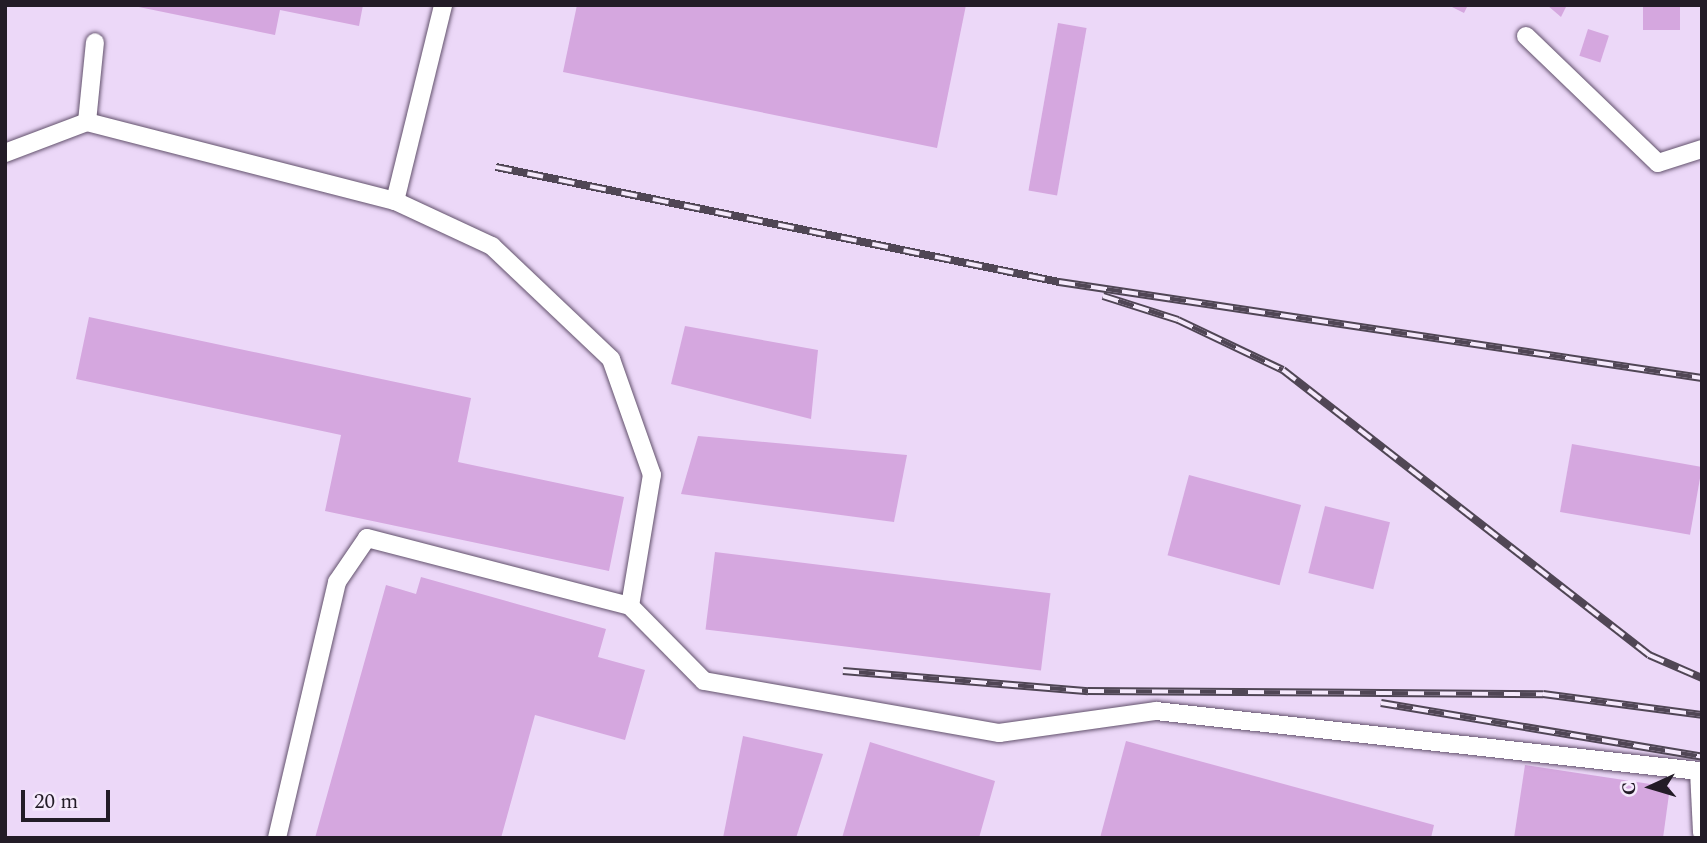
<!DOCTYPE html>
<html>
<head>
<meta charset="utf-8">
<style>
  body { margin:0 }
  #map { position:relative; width:1707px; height:843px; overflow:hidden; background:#ecd8f8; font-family:Spectral,serif }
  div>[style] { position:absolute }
  .building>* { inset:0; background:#d5a7df; transform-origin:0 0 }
  .roads { filter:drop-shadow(0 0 2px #62516c) drop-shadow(0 0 2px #62516c) }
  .service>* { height:18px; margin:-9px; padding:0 9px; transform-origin:9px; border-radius:9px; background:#fff }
  .rail>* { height:8px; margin-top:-4px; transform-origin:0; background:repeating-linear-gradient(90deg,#f5e9fc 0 16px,#504655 0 32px); box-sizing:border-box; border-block:2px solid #504655 }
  span { translate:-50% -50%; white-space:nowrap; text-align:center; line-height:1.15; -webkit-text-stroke:7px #f5e9fc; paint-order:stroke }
  .frame { position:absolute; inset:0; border:7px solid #231c27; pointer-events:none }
  .north { position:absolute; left:1616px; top:752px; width:70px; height:70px; -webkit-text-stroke:5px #f5e9fc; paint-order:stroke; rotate:266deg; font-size:19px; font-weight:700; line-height:28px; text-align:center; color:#231c27 }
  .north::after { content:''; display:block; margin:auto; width:24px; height:32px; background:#231c27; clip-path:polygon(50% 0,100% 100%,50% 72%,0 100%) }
  .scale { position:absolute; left:21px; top:790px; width:89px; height:32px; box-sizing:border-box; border:4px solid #231c27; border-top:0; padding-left:9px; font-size:21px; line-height:24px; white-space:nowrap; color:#231c27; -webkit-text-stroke:5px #f5e9fc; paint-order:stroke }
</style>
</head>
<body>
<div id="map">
  <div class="building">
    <i style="clip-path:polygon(129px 5px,363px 5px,359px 26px,280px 10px,275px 35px)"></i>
    <i style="clip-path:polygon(577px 5px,966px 5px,937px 148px,563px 72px)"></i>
    <i style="clip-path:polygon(1448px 5px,1468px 5px,1464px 13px)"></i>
    <i style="clip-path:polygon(1547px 5px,1567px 5px,1561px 17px)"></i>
    <i style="left:1643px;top:5px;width:37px;height:25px"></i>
    <i style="left:1058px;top:23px;width:29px;height:170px;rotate:10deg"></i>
    <i style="left:1588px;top:29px;width:22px;height:28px;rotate:18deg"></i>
    <i style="clip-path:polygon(89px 317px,471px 398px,458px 462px,624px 497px,609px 571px,325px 511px,341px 435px,76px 379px)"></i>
    <i style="clip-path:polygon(685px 326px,818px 350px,811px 419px,671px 384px)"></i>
    <i style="clip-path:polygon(698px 436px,907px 455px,894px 522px,681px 494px)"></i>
    <i style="left:1572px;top:444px;width:132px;height:69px;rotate:10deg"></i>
    <i style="left:1189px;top:475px;width:116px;height:83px;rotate:15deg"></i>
    <i style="left:1325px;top:506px;width:67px;height:69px;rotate:14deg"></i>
    <i style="left:715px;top:552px;width:338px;height:78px;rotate:7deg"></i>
    <i style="clip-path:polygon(421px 577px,606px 629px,598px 657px,645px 670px,625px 740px,535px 715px,501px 838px,315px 838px,386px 585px,416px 594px)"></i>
    <i style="clip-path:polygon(743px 736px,823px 754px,796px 838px,723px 838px)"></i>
    <i style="clip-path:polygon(1126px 741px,1434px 825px,1431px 838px,1100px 838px)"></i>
    <i style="clip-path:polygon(870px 742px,995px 781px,979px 838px,842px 838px)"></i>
    <i style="clip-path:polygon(1525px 765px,1670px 787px,1663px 838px,1514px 838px)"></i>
  </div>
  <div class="roads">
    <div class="service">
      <i style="left:1526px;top:36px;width:183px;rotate:43.9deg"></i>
      <i style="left:1658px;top:163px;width:46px;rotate:-17.7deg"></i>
      <i style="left:87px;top:122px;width:318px;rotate:14.4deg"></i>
      <i style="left:395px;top:201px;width:202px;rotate:-76.2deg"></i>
      <i style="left:5px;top:153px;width:88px;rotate:-20.7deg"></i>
      <i style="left:87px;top:122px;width:80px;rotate:-84.3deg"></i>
      <i style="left:630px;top:606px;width:105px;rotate:45.4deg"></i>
      <i style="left:704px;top:681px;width:300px;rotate:10deg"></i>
      <i style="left:999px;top:733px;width:159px;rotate:-8deg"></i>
      <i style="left:1156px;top:711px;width:546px;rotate:6.31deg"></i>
      <i style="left:1699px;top:771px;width:62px;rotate:87.2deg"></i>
      <i style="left:277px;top:838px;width:263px;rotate:-76.8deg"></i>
      <i style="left:337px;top:582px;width:53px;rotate:-55.7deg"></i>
      <i style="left:367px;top:538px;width:272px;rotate:14.5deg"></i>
      <i style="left:630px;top:606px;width:133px;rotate:-80.5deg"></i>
      <i style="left:652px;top:475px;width:123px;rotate:-109.5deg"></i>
      <i style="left:611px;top:359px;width:164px;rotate:-136.5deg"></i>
      <i style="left:492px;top:246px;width:107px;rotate:-155.1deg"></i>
    </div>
  </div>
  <div class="rail">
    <i style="left:496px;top:167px;width:575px;rotate:11.54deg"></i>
    <i style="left:1059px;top:282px;width:650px;rotate:8.49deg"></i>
    <i style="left:1103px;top:296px;width:79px;rotate:17.7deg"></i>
    <i style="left:1178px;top:320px;width:116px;rotate:25.5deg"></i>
    <i style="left:1283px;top:370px;width:464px;rotate:37.9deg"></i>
    <i style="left:1649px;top:655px;width:58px;rotate:23.5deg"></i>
    <i style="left:843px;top:671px;width:246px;rotate:4.7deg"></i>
    <i style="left:1088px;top:691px;width:455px;rotate:0.4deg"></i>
    <i style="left:1543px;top:694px;width:160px;rotate:7.5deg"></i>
    <i style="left:1381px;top:703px;width:326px;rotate:9.5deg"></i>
  </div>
  <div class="frame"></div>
  <div class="north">С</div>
  <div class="scale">20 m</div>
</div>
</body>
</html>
